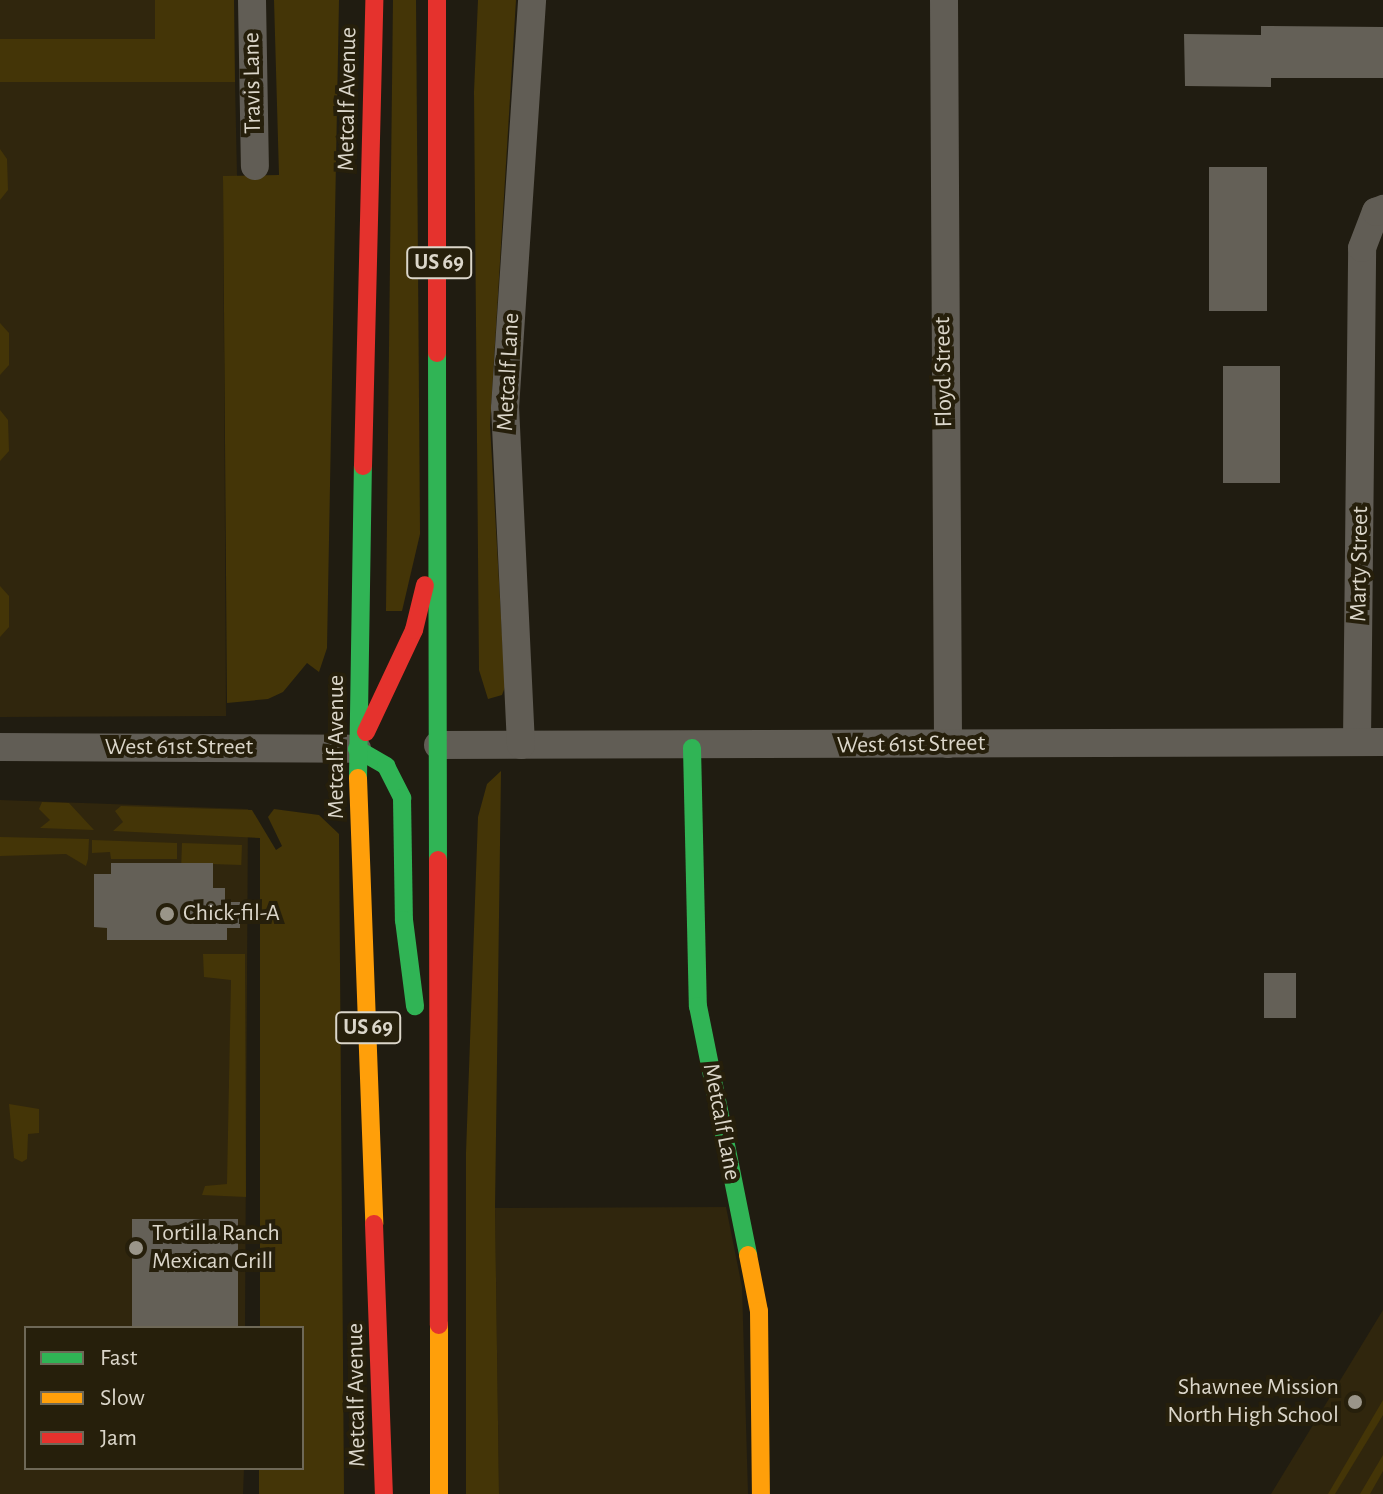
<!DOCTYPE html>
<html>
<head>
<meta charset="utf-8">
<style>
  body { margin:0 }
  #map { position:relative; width:1383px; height:1494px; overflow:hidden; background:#201c11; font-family:"Alegreya Sans",sans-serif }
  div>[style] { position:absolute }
  .built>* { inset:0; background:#30260d; transform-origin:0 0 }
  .green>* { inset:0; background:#443507; transform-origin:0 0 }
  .building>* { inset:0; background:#646057; transform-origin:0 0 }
  .street>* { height:28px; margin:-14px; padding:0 14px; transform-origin:14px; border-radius:14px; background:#615d55 }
  .fast>* { height:18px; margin:-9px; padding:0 9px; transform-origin:9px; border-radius:9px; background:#30b455 }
  .slow>* { height:18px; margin:-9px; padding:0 9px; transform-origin:9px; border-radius:9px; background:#ff9f0a }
  .jam>* { height:18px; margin:-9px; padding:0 9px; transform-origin:9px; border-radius:9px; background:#e5322d }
  .dots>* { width:22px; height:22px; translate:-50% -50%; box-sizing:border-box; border:4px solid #261f0b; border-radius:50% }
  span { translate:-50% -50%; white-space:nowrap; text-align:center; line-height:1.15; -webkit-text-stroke:8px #261f0b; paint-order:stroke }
  .shield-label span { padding:2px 6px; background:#261f0b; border:2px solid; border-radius:6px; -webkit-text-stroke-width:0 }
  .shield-label { font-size:22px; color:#dbd6ca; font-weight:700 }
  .street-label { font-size:24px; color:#dbd6ca }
  .poi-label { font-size:24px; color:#dbd6ca }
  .left { translate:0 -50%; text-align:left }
  .right { translate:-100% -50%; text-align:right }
  .legend { position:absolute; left:24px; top:1326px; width:280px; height:144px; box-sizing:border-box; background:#261f0b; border:2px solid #6e6857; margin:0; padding:10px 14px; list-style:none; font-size:24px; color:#dbd6ca }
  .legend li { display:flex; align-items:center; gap:16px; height:40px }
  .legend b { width:40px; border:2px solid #6e6857 }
</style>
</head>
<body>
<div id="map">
  <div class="built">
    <i style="left:0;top:0;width:155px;height:39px"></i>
    <i style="clip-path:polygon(0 82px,235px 82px,237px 176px,223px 176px,226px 716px,0 717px)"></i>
    <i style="clip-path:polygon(0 800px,248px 809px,245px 1328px,26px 1328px,26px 1468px,244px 1468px,243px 1494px,0 1494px)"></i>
    <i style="clip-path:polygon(726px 1207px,742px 1287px,748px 1494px,499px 1494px,495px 1208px)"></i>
    <i style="clip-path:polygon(1383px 1310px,1383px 1494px,1271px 1494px)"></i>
  </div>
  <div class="green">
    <i style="clip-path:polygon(155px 0,234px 0,235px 82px,0 82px,0 39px,155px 39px)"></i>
    <i style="clip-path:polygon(274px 0,339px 0,327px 648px,319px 672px,307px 663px,283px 692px,268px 699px,227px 703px,223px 176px,279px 175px)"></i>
    <i style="clip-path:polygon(393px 0,416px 0,420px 534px,402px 611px,386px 611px)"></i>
    <i style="clip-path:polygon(478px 0,516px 0,490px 425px,505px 687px,502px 695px,488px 699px,479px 670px,474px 92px)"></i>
    <i style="clip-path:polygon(0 149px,7px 159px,8px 190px,0 200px)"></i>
    <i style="clip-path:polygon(0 323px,9px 333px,9px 365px,0 375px)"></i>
    <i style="clip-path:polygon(0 410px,8px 420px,9px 451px,0 461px)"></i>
    <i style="clip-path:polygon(0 586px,9px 596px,9px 627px,0 637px)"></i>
    <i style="clip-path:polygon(501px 771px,495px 1208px,499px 1494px,466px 1494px,466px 1153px,478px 817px,487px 784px)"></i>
    <i style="clip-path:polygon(42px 802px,69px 803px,94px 830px,40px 828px,50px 820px,39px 809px)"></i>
    <i style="clip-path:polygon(121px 806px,252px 810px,276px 850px,282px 846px,268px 817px,274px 809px,319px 815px,339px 834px,344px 1494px,259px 1494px,259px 1468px,302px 1468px,302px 1328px,260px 1328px,260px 838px,113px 831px,123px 822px,115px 811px)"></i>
    <i style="clip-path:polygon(0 837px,89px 839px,88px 859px,86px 866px,66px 854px,0 856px)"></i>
    <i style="clip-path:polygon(92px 840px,177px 843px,177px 859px,111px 859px,110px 852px,92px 853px)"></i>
    <i style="left:182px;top:843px;width:60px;height:20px;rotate:2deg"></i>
    <i style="clip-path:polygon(203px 954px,245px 954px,246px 1197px,202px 1195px,205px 1186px,227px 1184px,231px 980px,204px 977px)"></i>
    <i style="clip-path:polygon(9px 1104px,39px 1109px,39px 1133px,28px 1134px,27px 1159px,22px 1162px,14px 1158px)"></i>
    <i style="clip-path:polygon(1383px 1400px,1383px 1415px,1335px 1494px,1328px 1494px)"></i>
    <i style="clip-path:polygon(1383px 1455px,1383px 1471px,1370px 1494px,1360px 1494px)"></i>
  </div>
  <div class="building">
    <i style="clip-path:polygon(1261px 26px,1383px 27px,1383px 78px,1271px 78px,1271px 87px,1185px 86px,1184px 34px,1261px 35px)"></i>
    <i style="left:1209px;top:167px;width:58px;height:144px"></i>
    <i style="left:1223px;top:366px;width:57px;height:117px"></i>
    <i style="clip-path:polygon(111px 863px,213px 863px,213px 888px,225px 888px,225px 902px,240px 902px,240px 928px,227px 928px,227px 940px,107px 940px,107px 928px,94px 927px,94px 874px,111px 874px)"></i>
    <i style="left:1264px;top:973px;width:32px;height:45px"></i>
    <i style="left:132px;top:1219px;width:106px;height:109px"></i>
  </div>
  <div class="street">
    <i style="left:252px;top:0;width:166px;rotate:89deg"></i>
    <i style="left:944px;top:0;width:744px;rotate:89.69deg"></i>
    <i style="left:1357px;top:741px;width:493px;rotate:-89.4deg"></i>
    <i style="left:1362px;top:248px;width:39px;rotate:-69deg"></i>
    <i style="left:1376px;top:212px;width:8px;rotate:-23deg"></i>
    <i style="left:438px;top:745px;width:945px;rotate:-0.18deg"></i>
    <i style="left:521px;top:745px;width:337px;rotate:-92.7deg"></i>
    <i style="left:505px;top:408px;width:409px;rotate:-86.2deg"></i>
    <i style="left:0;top:747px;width:357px;rotate:0.3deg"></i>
  </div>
  <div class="fast">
    <i style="left:437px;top:353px;width:507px;rotate:89.89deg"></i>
    <i style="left:692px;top:748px;width:258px;rotate:88.7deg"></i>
    <i style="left:698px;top:1006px;width:254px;rotate:78.6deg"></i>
    <i style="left:357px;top:749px;width:34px;rotate:30deg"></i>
    <i style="left:386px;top:766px;width:36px;rotate:63deg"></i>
    <i style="left:402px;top:798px;width:122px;rotate:89.1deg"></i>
    <i style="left:404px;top:920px;width:87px;rotate:82.7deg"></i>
    <i style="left:358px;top:778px;width:312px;rotate:-89.1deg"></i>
  </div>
  <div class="slow">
    <i style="left:358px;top:778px;width:446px;rotate:87.9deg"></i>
    <i style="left:748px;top:1255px;width:57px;rotate:78.9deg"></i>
    <i style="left:759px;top:1311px;width:183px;rotate:89.4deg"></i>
    <i style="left:439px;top:1325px;width:169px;rotate:90deg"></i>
  </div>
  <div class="jam">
    <i style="left:437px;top:0;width:353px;rotate:90deg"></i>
    <i style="left:363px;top:466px;width:466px;rotate:-88.6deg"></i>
    <i style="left:366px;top:732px;width:113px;rotate:-64.8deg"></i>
    <i style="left:414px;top:630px;width:46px;rotate:-76.3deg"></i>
    <i style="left:438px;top:860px;width:465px;rotate:89.9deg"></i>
    <i style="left:374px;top:1224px;width:270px;rotate:87.9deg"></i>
  </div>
  <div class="dots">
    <i style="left:167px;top:914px;background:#9a9589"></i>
    <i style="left:136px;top:1248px;background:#9a9589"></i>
    <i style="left:1355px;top:1402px;background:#9a9589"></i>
  </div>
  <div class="shield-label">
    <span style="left:439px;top:263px">US 69</span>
    <span style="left:368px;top:1028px">US 69</span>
  </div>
  <div class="street-label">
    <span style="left:253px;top:83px;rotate:-91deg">Travis Lane</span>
    <span style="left:348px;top:99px;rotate:-89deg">Metcalf Avenue</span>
    <span style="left:509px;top:372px;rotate:-87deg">Metcalf Lane</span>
    <span style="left:944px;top:372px;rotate:-91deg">Floyd Street</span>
    <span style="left:1360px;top:564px;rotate:-89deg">Marty Street</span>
    <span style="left:911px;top:745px;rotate:-1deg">West 61st Street</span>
    <span style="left:337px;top:747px;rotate:-90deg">Metcalf Avenue</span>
    <span style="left:179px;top:748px">West 61st Street</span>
    <span style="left:721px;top:1122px;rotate:79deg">Metcalf Lane</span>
    <span style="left:357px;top:1395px;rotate:-91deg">Metcalf Avenue</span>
  </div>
  <div class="poi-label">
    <span class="left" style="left:183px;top:914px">Chick-fil-A</span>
    <span class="left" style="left:152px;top:1248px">Tortilla Ranch<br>Mexican Grill</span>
    <span class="right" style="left:1339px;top:1402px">Shawnee Mission<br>North High School</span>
  </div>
  <ul class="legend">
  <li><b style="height:10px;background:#30b455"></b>Fast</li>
  <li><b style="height:10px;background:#ff9f0a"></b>Slow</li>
  <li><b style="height:10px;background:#e5322d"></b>Jam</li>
  </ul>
</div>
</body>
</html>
